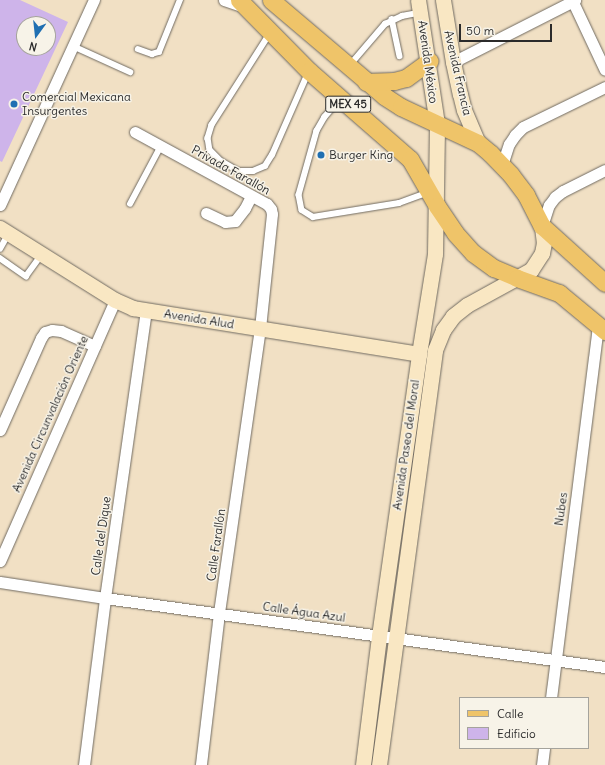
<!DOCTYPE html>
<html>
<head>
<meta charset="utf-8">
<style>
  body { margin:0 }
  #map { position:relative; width:605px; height:765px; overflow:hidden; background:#f1e0c4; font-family:Delius,sans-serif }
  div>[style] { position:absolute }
  .building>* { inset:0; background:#ceb4ea }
  .roads { filter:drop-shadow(0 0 1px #706a61) drop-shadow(0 0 1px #706a61) }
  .lane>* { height:5.5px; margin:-2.75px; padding:0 2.75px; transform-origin:2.75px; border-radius:2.75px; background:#fff }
  .street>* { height:11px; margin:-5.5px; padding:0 5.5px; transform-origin:5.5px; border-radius:5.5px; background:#fff }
  .secondary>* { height:15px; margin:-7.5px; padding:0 7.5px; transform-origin:7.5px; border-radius:7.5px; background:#f9e7c3 }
  .primary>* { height:17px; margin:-8.5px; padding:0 8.5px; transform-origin:8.5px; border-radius:8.5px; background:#efc469 }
  .dots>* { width:11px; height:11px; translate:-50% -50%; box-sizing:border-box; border:2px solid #f7f3e8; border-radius:50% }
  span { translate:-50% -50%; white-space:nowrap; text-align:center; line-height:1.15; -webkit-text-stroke:3px #f7f3e8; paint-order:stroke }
  .shield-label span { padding:1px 3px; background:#f7f3e8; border:1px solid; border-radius:3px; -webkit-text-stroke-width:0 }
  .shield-label { font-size:11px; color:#2b2b2b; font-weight:700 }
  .street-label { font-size:12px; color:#2b2b2b }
  .poi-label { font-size:12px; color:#2b2b2b }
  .left { translate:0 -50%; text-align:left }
  .legend { position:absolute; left:459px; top:697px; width:130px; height:52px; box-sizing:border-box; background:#f7f3e8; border:1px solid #a5a39c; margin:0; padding:5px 7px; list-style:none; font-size:12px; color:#2b2b2b }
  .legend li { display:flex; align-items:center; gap:8px; height:20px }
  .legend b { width:20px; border:1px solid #a5a39c }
  .north { position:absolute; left:16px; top:16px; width:40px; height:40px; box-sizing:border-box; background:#f7f3e8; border:1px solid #a5a39c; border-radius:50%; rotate:195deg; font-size:11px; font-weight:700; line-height:16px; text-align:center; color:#2b2b2b }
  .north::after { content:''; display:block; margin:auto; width:14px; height:18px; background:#1f6fb2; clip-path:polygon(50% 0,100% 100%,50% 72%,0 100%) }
  .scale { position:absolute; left:459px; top:24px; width:93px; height:18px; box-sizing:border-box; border:2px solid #2b2b2b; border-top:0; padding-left:5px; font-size:12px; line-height:14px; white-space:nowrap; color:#2b2b2b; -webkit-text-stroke:3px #f7f3e8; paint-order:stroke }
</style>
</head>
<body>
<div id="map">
  <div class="building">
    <i style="clip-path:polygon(evenodd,0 0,20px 0,68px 22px,2px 162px,0 161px,0 0,24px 24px,48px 24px,48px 48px,24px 48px,24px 24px)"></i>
  </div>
  <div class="roads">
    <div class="lane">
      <i style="left:392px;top:19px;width:38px;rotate:78deg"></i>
      <i style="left:270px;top:34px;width:108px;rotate:122.5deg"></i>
      <i style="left:212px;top:125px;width:14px;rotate:107deg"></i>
      <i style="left:208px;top:138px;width:12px;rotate:81deg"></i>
      <i style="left:210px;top:150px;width:16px;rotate:45deg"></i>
      <i style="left:221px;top:161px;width:20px;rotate:30deg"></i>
      <i style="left:238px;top:171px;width:15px"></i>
      <i style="left:253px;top:171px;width:13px;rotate:-23deg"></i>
      <i style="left:265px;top:166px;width:13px;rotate:-58deg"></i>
      <i style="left:272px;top:155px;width:90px;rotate:-66.3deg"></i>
      <i style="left:73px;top:46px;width:63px;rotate:24.5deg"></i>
      <i style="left:138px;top:49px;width:15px;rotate:20deg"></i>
      <i style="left:152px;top:54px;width:7px;rotate:-16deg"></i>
      <i style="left:159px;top:52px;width:56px;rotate:-68deg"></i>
      <i style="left:350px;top:65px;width:54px;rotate:-49.5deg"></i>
      <i style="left:385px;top:24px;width:19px;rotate:-25deg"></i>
      <i style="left:402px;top:16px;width:16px;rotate:-11deg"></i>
      <i style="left:340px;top:100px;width:23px;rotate:131deg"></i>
      <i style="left:325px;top:117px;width:16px;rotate:120deg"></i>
      <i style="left:317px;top:131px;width:66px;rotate:105.7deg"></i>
      <i style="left:299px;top:195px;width:15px;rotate:79deg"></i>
      <i style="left:302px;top:210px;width:13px;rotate:32deg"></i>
      <i style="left:313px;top:217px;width:87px;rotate:-9.2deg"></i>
      <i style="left:399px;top:203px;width:30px;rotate:-20deg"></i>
      <i style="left:130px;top:204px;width:66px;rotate:-61.9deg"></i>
      <i style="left:0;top:249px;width:18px;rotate:-61deg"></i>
      <i style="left:0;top:258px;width:32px;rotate:35deg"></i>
      <i style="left:26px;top:276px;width:27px;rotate:-54deg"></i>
    </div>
    <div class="street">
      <i style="left:224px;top:0;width:21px;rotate:19deg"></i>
      <i style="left:572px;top:0;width:77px;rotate:64.8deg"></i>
      <i style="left:453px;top:62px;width:137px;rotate:-26.9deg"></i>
      <i style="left:135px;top:132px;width:150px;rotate:28.6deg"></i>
      <i style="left:267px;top:204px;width:6px;rotate:51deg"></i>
      <i style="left:271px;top:209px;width:5px;rotate:79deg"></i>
      <i style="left:272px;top:214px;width:115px;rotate:96deg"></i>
      <i style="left:260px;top:328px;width:288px;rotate:98.2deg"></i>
      <i style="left:219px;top:613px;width:153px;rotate:96.8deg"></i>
      <i style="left:502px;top:165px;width:22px;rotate:-72deg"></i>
      <i style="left:509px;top:144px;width:11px;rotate:-56deg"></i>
      <i style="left:515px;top:135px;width:11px;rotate:-45deg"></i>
      <i style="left:523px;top:127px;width:91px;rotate:-26deg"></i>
      <i style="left:0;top:205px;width:226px;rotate:-65.4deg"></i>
      <i style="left:206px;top:213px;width:21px;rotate:25deg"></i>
      <i style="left:225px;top:222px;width:10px;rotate:-6deg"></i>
      <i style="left:235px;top:221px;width:16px;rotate:-52deg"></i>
      <i style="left:245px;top:208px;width:13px;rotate:-63deg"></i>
      <i style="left:542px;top:226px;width:22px;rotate:-72deg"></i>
      <i style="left:549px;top:205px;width:10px;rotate:-53deg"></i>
      <i style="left:555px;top:197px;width:10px;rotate:-37deg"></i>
      <i style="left:563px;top:191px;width:47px;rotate:-26.6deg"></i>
      <i style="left:0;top:430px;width:101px;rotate:-66deg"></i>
      <i style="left:41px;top:338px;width:7px;rotate:-56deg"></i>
      <i style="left:45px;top:332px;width:7px;rotate:-16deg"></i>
      <i style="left:52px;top:330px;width:9px;rotate:6deg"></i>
      <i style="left:61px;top:331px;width:37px;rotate:24deg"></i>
      <i style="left:0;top:561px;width:285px;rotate:-66.2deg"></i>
      <i style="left:0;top:582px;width:106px;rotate:8.7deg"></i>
      <i style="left:105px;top:598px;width:505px;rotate:7.86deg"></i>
      <i style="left:551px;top:698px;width:377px;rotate:-82.8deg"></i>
      <i style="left:84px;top:765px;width:168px;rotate:-82.8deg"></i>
      <i style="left:105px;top:598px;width:290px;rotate:-81.9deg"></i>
      <i style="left:542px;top:765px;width:17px;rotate:-83deg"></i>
    </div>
    <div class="secondary">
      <i style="left:443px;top:0;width:63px;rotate:80.8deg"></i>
      <i style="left:453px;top:62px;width:33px;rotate:78deg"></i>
      <i style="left:460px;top:94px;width:16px;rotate:76deg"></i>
      <i style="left:464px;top:110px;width:36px;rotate:67deg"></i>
      <i style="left:0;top:228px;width:136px;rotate:32.1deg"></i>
      <i style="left:115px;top:300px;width:20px;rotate:24deg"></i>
      <i style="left:133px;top:308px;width:290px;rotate:9.1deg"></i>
      <i style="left:363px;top:765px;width:130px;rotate:-82.9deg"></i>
      <i style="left:379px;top:636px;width:285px;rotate:-81.9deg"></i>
      <i style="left:419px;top:354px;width:101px;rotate:-80.9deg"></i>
      <i style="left:435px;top:254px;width:130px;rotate:-89.1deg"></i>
      <i style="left:437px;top:124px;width:125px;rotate:-98.7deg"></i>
      <i style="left:379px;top:765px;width:419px;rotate:-82.3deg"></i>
      <i style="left:435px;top:350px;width:22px;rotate:-68deg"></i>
      <i style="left:443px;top:330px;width:17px;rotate:-54deg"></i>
      <i style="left:453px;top:316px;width:18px;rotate:-38deg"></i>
      <i style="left:467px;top:305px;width:73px;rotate:-28.7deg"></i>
      <i style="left:531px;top:270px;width:20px;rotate:-57deg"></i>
      <i style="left:542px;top:253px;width:10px;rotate:-79deg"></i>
      <i style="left:544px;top:243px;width:17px;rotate:-97deg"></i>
    </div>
    <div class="primary">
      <i style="left:239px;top:0;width:100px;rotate:45.4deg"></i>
      <i style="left:309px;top:71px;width:134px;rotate:41.1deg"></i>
      <i style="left:410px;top:159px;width:54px;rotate:60.1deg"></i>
      <i style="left:437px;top:206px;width:32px;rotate:56deg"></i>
      <i style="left:455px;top:233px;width:27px;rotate:48deg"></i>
      <i style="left:473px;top:253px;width:26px;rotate:36deg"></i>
      <i style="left:494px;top:268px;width:25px;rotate:23deg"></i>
      <i style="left:517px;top:278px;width:45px;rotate:19.7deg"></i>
      <i style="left:559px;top:293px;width:60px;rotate:39.6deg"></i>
      <i style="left:271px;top:0;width:148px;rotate:40.3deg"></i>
      <i style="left:384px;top:96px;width:20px;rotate:33deg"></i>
      <i style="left:401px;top:107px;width:85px;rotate:25.1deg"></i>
      <i style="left:478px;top:143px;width:16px;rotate:40deg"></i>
      <i style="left:490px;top:153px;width:30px;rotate:46deg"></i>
      <i style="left:511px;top:175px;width:25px;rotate:53deg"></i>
      <i style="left:526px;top:195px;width:35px;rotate:63deg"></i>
      <i style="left:542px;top:226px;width:85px;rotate:42.1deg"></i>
      <i style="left:366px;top:82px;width:28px;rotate:-2deg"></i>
      <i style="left:394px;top:81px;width:12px;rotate:-14deg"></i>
      <i style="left:406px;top:78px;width:29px;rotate:-36deg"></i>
    </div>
  </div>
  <div class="dots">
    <i style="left:14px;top:104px;background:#1f6fb2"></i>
    <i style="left:321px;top:155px;background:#1f6fb2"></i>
  </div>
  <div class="shield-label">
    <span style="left:348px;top:104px">MEX 45</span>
  </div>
  <div class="street-label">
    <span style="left:428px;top:62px;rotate:82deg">Avenida México</span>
    <span style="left:458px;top:73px;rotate:77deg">Avenida Francia</span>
    <span style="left:231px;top:170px;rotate:29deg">Privada Farallón</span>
    <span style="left:199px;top:319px;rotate:9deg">Avenida Alud</span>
    <span style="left:50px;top:414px;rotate:-66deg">Avenida Circunvalación Oriente</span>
    <span style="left:406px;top:445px;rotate:-82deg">Avenida Paseo del Moral</span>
    <span style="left:561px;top:509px;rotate:-82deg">Nubes</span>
    <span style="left:101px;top:536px;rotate:-82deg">Calle del Dique</span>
    <span style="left:216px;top:545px;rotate:-82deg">Calle Farallón</span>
    <span style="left:304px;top:612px;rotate:8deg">Calle Água Azul</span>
  </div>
  <div class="poi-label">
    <span class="left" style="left:22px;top:104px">Comercial Mexicana<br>Insurgentes</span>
    <span class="left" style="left:329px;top:155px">Burger King</span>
  </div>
  <ul class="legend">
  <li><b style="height:5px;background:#efc469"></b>Calle</li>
  <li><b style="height:11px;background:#ceb4ea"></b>Edificio</li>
  </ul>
  <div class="north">N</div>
  <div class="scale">50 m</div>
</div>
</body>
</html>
